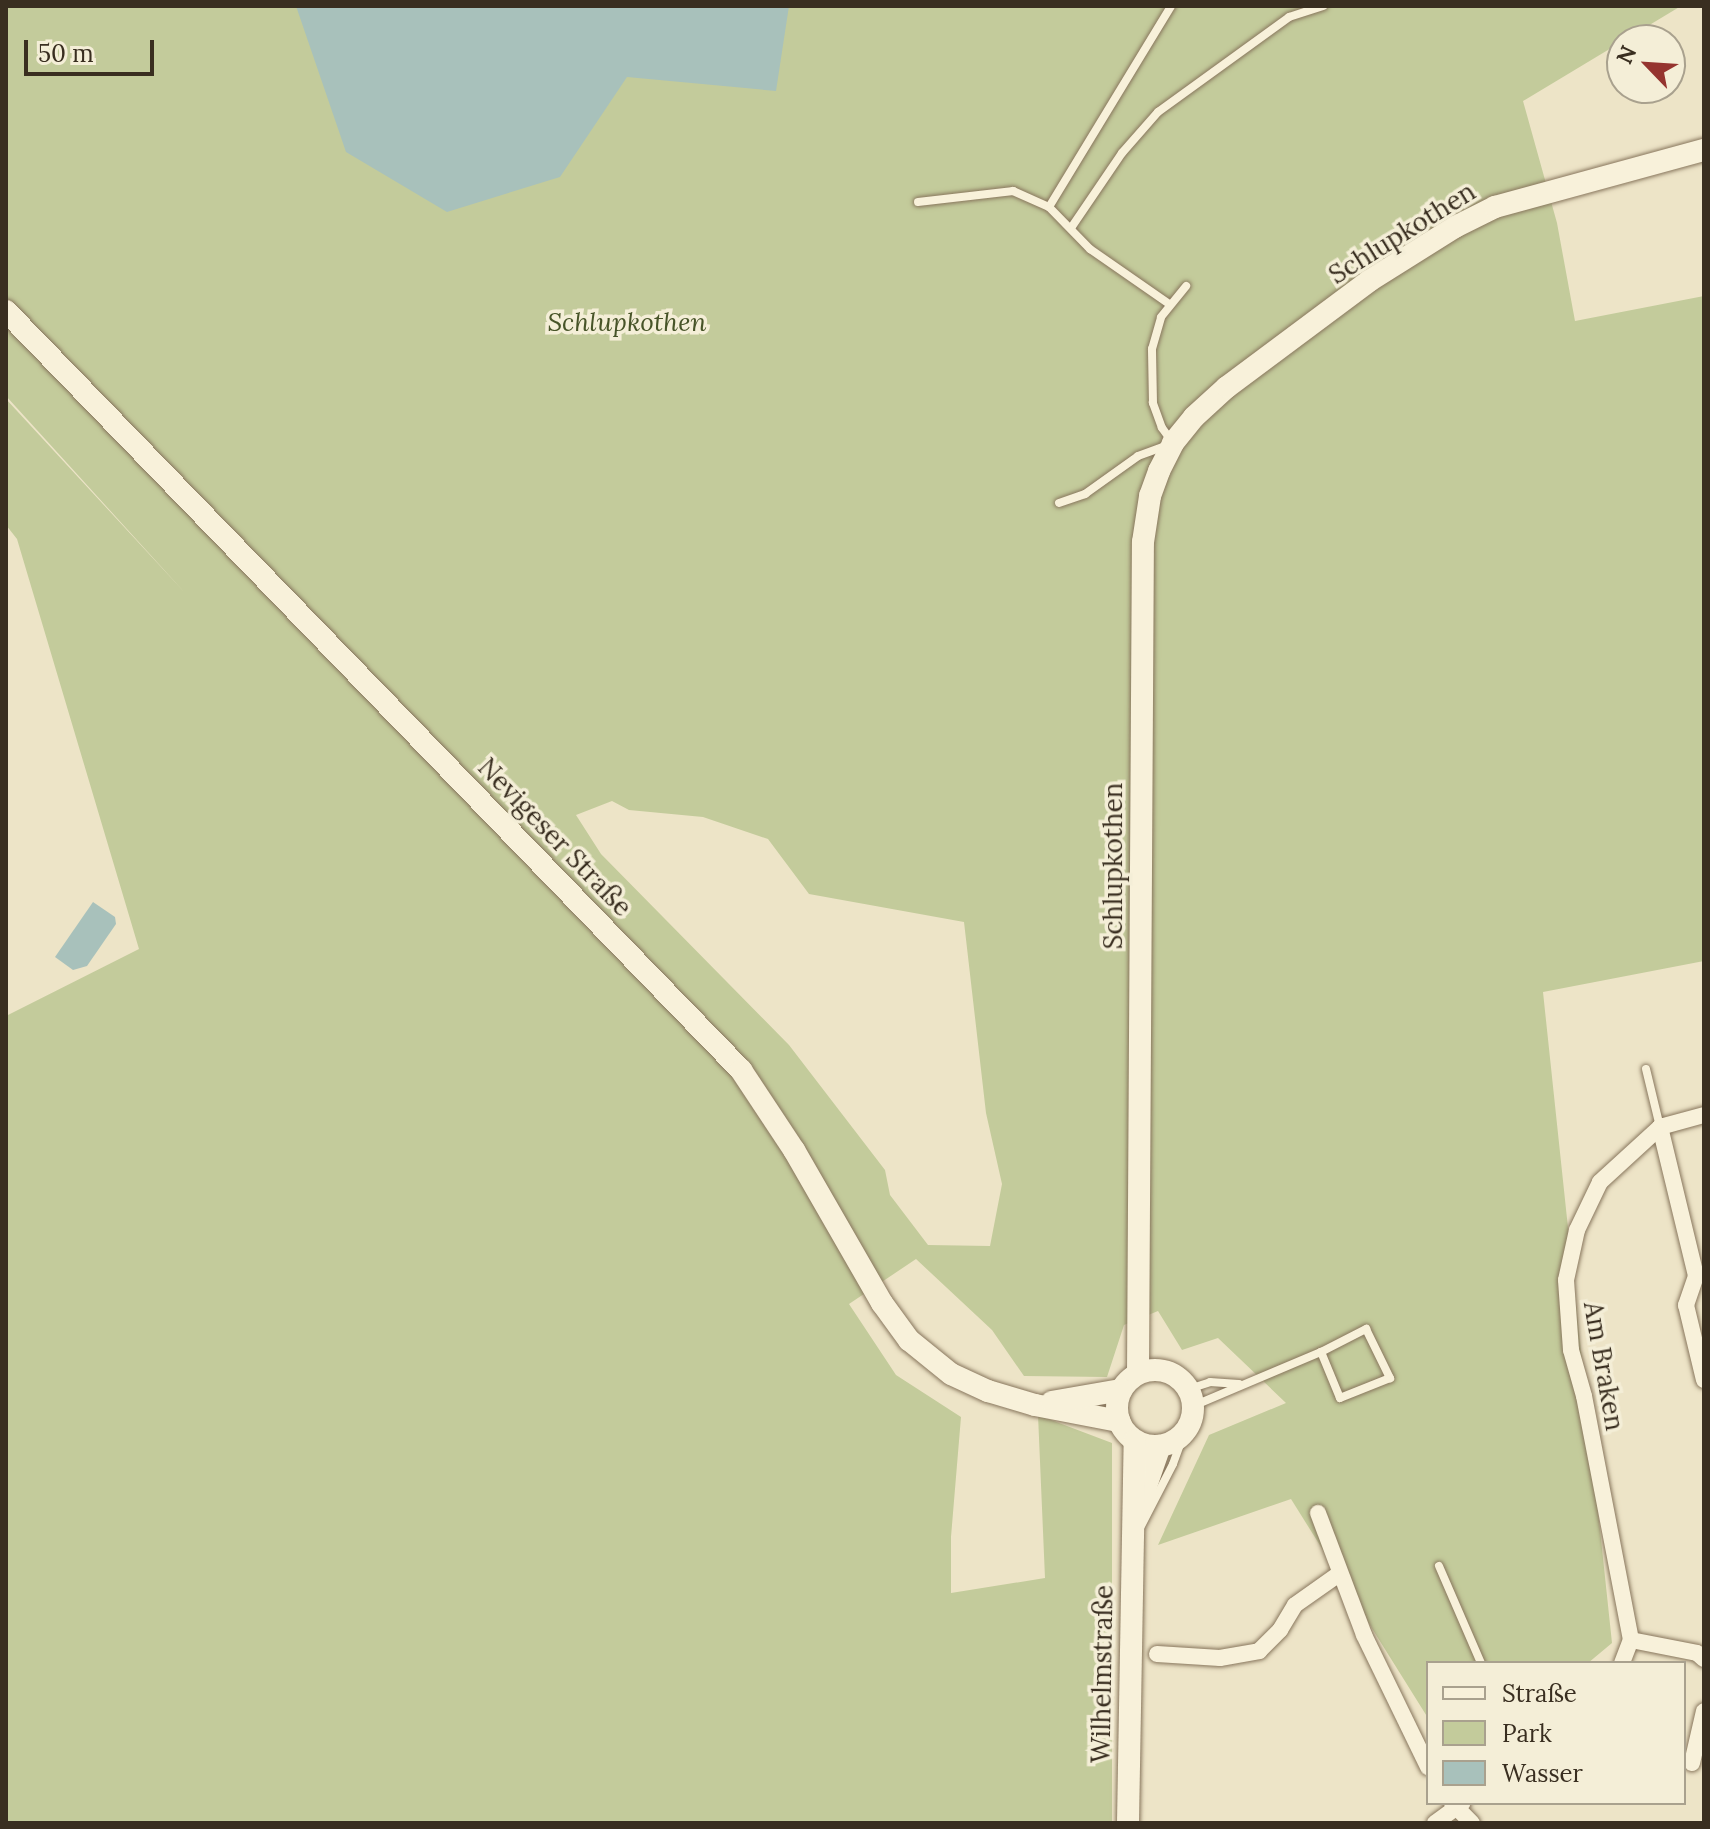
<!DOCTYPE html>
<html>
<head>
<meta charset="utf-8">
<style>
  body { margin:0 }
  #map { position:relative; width:1710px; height:1829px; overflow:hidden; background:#ede4c7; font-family:Lora,serif }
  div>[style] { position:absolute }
  .green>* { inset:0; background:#c3cb9b }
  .water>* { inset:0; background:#a8c1bb }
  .roads { filter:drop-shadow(0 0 2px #88765d) drop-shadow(0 0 2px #88765d) }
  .service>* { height:8px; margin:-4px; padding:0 4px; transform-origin:4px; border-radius:4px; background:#f8f1da }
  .minor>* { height:16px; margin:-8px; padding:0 8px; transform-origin:8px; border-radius:8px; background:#f8f1da }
  .secondary>* { height:22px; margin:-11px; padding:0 11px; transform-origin:11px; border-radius:11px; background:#f8f1da }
  .secondary>.ring { margin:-11px; padding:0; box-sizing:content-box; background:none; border:22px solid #f8f1da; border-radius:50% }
  span { translate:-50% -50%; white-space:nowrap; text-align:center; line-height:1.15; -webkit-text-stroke:7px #f4eed7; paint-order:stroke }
  .street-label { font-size:26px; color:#392e20 }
  .park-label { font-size:26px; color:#475428; font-style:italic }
  .frame { position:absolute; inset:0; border:8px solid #392e20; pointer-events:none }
  .legend { position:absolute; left:1426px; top:1661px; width:260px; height:144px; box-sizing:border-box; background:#f4eed7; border:2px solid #a9a18e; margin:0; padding:10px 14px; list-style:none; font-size:24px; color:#392e20 }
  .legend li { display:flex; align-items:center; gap:16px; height:40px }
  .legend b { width:40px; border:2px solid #a9a18e }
  .north { position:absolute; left:1606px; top:24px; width:80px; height:80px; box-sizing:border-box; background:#f4eed7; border:2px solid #a9a18e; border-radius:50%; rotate:295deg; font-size:22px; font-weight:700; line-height:32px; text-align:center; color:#392e20 }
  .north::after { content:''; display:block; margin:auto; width:28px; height:36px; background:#95342f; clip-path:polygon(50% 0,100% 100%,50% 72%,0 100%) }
  .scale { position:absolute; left:24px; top:40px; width:130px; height:36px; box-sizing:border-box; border:4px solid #392e20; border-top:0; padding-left:10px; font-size:24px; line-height:28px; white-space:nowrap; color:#392e20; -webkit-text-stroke:6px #f4eed7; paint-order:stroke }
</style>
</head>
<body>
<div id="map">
  <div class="green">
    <i style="clip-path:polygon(evenodd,6px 6px,1681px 6px,1523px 101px,1557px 223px,1575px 321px,1704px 296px,1704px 961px,1543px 992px,1612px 1643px,1588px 1663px,1428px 1663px,1428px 1718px,1291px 1499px,1158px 1545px,1209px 1435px,1286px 1403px,1218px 1338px,1182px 1350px,1158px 1311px,1124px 1325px,1107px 1377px,1024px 1376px,992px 1330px,916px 1259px,849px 1304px,896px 1375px,961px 1417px,951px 1537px,951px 1593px,1045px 1578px,1038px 1415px,1112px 1443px,1112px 1823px,6px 1823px,6px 1016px,139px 949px,17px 539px,6px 525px,6px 399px,186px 594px,6px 396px,6px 6px,612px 801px,629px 810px,703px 817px,768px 839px,809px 894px,964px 922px,986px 1113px,1002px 1184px,990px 1246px,928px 1245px,890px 1195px,885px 1170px,789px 1045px,601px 854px,576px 815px,612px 801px)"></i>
  </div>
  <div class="water">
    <i style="clip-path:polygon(296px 6px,789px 6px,776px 91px,627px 77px,560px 177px,447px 212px,346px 152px)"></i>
    <i style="clip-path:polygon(93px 902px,115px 917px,116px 924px,87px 966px,73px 970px,55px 957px)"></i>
  </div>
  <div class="roads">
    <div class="service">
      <i style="left:918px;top:202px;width:96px;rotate:-6.6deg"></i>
      <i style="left:1013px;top:191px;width:39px;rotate:24deg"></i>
      <i style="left:1049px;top:207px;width:59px;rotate:45.7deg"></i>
      <i style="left:1090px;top:249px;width:96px;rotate:34.8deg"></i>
      <i style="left:1049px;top:207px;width:235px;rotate:-58.7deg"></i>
      <i style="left:1071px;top:228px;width:91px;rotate:-55.8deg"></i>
      <i style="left:1122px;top:153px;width:55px;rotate:-48.7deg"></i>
      <i style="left:1158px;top:112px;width:162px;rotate:-35.9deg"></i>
      <i style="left:1289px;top:17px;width:36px;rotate:-18deg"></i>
      <i style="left:1059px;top:503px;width:28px;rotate:-19deg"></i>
      <i style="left:1085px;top:494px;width:65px;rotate:-35.6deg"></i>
      <i style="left:1138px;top:456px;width:37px;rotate:-20deg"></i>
      <i style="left:1173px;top:443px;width:19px;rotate:-126deg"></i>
      <i style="left:1162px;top:428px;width:27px;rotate:-110deg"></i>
      <i style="left:1153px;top:403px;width:54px;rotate:-91.1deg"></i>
      <i style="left:1152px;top:349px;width:33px;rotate:-74deg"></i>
      <i style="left:1161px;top:317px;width:40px;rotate:-51deg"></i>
      <i style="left:1646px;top:1069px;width:60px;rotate:76.4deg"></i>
      <i style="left:1189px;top:1389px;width:22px;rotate:-18deg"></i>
      <i style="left:1210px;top:1382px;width:29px;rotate:4deg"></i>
      <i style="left:1193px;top:1406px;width:139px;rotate:-22.9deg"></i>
      <i style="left:1321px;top:1352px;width:51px;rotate:-27.1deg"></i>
      <i style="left:1366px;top:1329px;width:55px;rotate:63.9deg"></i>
      <i style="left:1390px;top:1378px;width:54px;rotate:158.2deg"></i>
      <i style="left:1340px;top:1398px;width:50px;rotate:-112.4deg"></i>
      <i style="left:1139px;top:1530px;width:74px;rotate:-62.7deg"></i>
      <i style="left:1173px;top:1464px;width:33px;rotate:-70deg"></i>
      <i style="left:1439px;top:1566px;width:106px;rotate:66.6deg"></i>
    </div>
    <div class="minor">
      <i style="left:1660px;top:1127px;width:153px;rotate:76.4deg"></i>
      <i style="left:1696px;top:1276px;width:31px;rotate:109deg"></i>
      <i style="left:1686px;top:1305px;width:77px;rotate:76.5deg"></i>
      <i style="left:1318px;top:1513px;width:130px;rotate:69.3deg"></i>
      <i style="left:1364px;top:1635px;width:147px;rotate:64.1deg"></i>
      <i style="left:1631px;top:1640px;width:67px;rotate:11.1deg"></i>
      <i style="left:1697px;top:1653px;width:9px;rotate:41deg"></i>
      <i style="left:1157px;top:1654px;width:63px;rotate:3.6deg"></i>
      <i style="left:1220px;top:1658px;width:40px;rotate:-10deg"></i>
      <i style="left:1259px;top:1651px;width:30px;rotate:-45deg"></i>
      <i style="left:1280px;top:1630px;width:29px;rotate:-59deg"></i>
      <i style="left:1295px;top:1605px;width:54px;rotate:-35.2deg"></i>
      <i style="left:1622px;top:1663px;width:25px;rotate:-69deg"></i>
      <i style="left:1631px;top:1640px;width:248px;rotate:-100.9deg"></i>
      <i style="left:1584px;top:1396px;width:48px;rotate:-105.8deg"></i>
      <i style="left:1571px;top:1350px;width:70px;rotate:-94.1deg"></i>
      <i style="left:1566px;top:1280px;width:51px;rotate:-77.6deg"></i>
      <i style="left:1577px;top:1230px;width:53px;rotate:-64.4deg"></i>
      <i style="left:1600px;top:1182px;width:81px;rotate:-42.5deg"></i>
      <i style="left:1660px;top:1127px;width:46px;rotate:-15.3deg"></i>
      <i style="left:1692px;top:1763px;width:53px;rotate:-77deg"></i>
      <i style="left:1452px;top:1803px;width:28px;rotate:45deg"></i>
      <i style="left:1435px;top:1823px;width:34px;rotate:-36deg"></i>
    </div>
    <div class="secondary">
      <i style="left:6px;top:311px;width:1057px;rotate:45.92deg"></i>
      <i style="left:741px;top:1070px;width:96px;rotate:56.5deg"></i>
      <i style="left:794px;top:1150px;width:177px;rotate:60.1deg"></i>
      <i style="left:882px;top:1303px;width:46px;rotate:53.9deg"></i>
      <i style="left:909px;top:1340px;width:54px;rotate:39deg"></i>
      <i style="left:951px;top:1374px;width:41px;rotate:24.7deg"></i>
      <i style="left:988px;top:1391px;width:49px;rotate:16.6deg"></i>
      <i style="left:1035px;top:1405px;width:86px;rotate:10.8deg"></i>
      <i class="ring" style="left:1117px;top:1370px;width:54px;height:54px"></i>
      <i style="left:1138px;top:1373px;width:831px;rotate:-89.66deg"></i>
      <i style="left:1143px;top:542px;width:47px;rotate:-81.3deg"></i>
      <i style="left:1150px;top:496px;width:27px;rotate:-70deg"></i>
      <i style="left:1159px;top:471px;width:31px;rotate:-63deg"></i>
      <i style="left:1173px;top:443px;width:33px;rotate:-51deg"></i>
      <i style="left:1194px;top:417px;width:45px;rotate:-42.3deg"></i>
      <i style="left:1227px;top:387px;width:177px;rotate:-36.7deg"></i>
      <i style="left:1369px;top:281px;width:102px;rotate:-32.1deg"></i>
      <i style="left:1455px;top:227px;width:45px;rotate:-26.6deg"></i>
      <i style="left:1495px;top:207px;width:217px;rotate:-15.3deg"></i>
      <i style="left:1052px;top:1402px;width:70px;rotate:-9.9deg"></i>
      <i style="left:1138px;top:1509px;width:67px;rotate:-70.8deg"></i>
      <i style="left:1128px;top:1823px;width:382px;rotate:-89deg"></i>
    </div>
  </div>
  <div class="street-label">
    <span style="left:1402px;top:233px;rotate:-32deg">Schlupkothen</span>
    <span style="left:555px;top:837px;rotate:46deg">Nevigeser Straße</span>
    <span style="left:1113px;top:866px;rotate:-90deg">Schlupkothen</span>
    <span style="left:1604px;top:1366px;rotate:80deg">Am Braken</span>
    <span style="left:1102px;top:1674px;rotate:-89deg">Wilhelmstraße</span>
  </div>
  <div class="park-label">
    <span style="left:627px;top:322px">Schlupkothen</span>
  </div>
  <div class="frame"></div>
  <ul class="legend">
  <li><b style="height:10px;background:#f8f1da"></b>Straße</li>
  <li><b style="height:22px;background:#c3cb9b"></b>Park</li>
  <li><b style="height:22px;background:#a8c1bb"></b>Wasser</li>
  </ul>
  <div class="north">N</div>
  <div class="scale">50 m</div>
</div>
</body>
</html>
